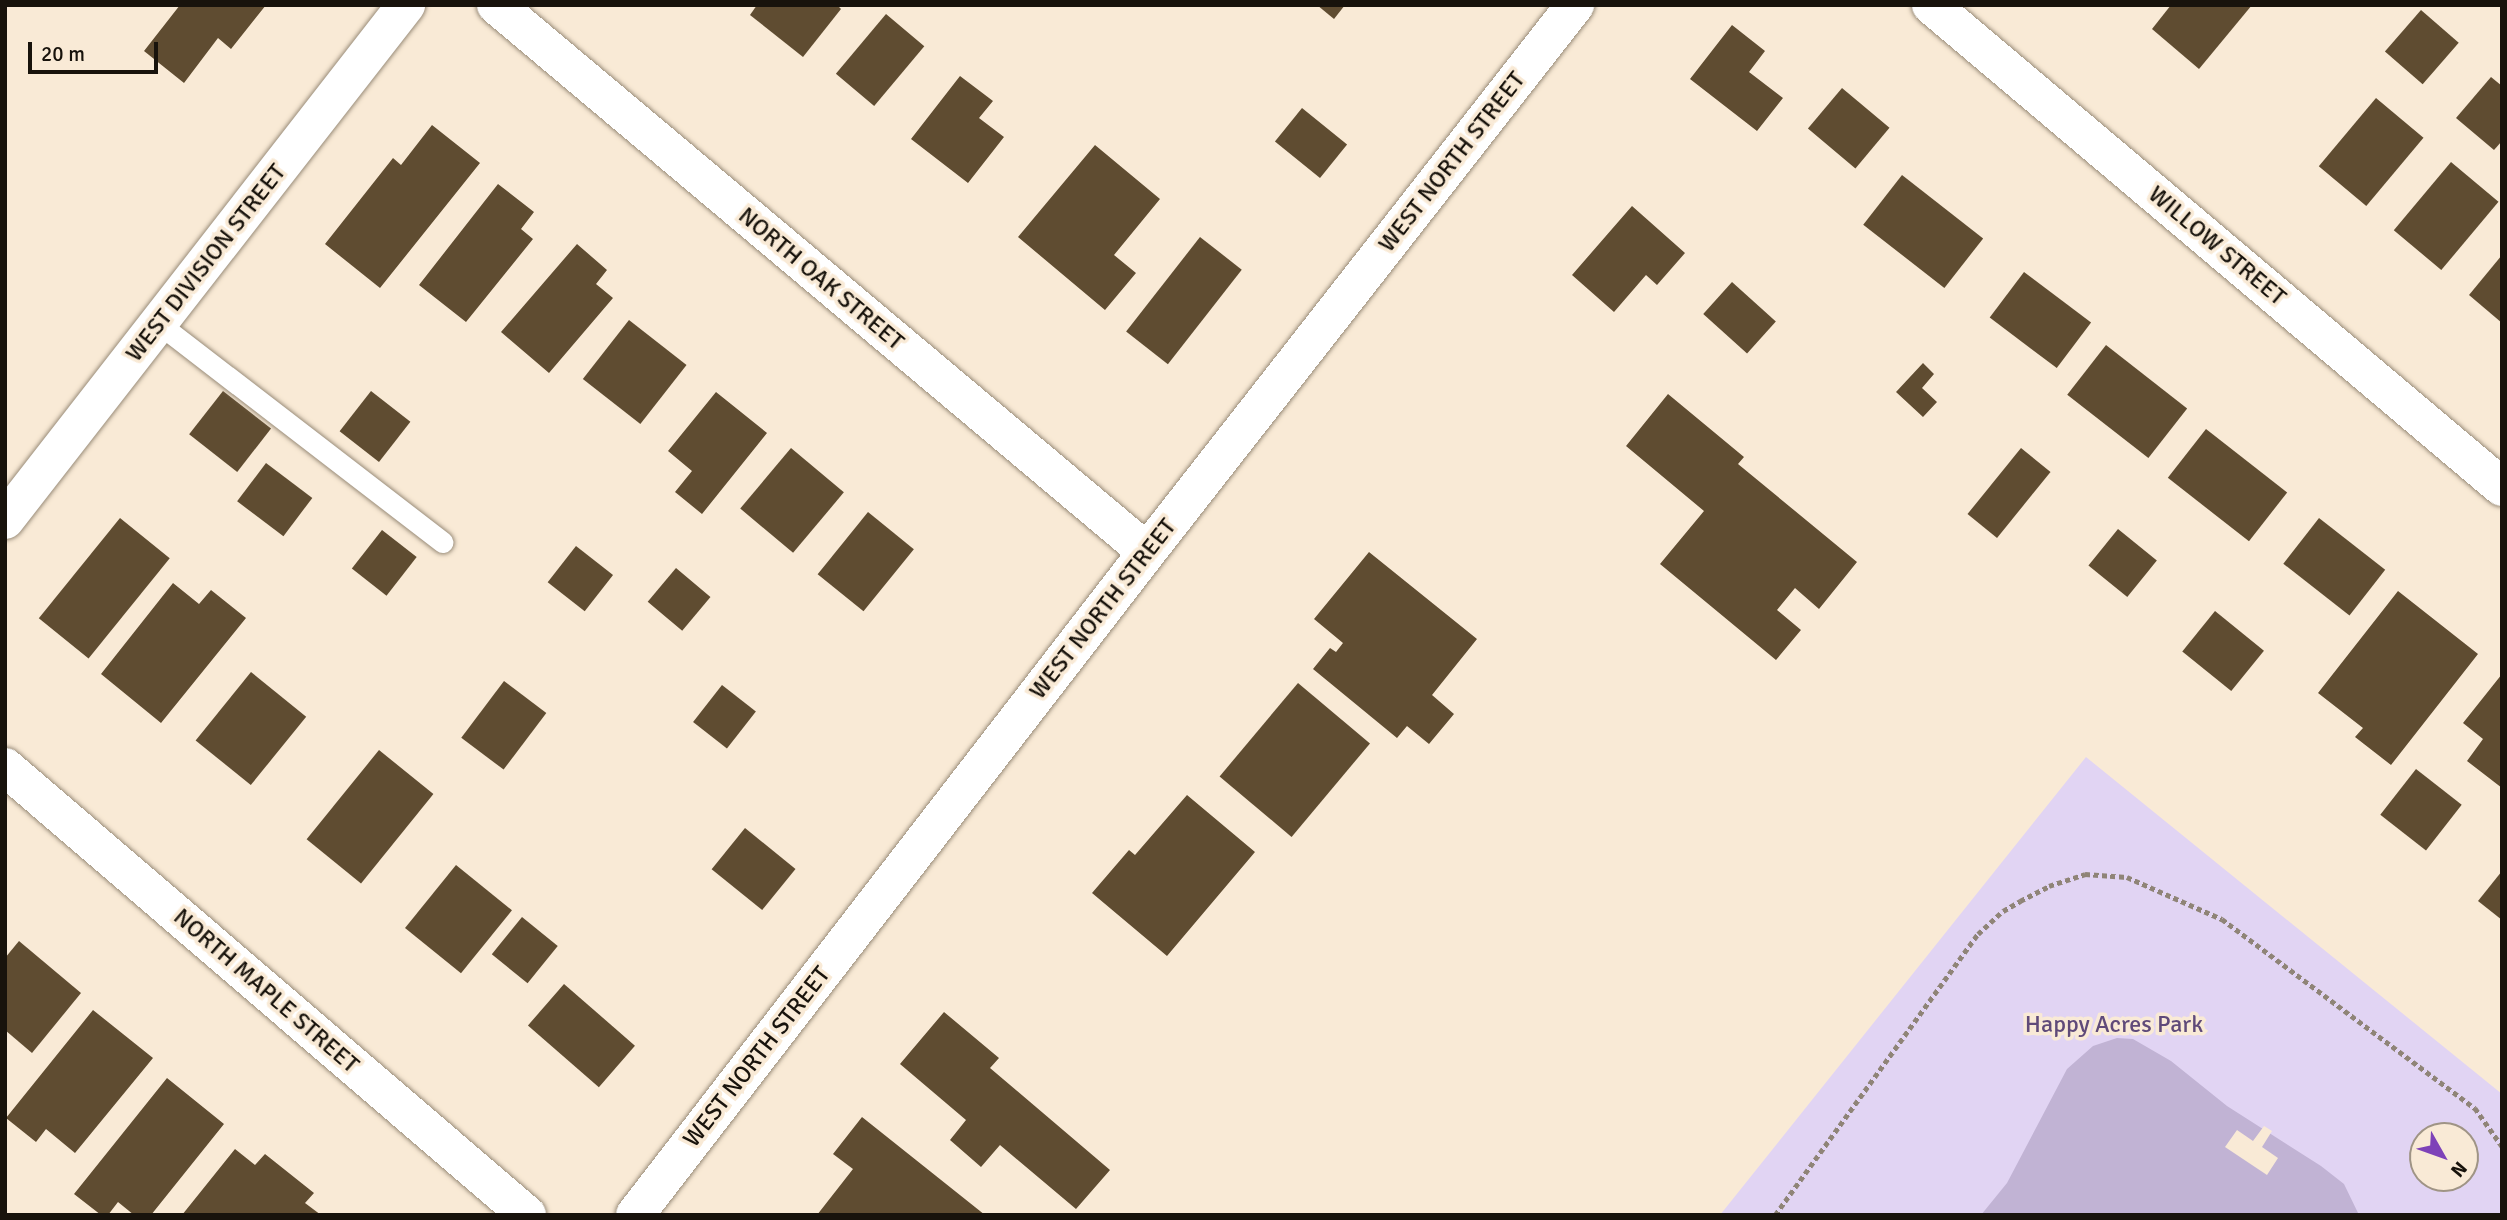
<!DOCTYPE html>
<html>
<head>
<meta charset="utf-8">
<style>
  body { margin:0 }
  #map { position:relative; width:2507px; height:1220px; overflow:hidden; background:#f9ead6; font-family:Signika,sans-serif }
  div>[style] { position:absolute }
  .green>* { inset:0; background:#e1d4f3 }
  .water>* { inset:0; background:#c1b3d4 }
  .pier>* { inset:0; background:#f9ead6 }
  .building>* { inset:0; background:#5f4c31; transform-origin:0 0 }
  .path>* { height:4.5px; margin-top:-2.25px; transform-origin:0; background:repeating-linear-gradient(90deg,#8f8477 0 5px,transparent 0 8.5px) }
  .roads { filter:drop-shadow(0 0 2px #998c79) drop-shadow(0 0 2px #998c79) }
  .lane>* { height:21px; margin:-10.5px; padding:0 10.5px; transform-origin:10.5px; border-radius:10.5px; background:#fff }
  .street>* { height:38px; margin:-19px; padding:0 19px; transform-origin:19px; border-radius:19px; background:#fff }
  span { translate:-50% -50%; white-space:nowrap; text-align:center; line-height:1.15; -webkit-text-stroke:7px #f9ead6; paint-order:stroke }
  .street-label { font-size:24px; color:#18130c }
  .park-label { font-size:24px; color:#5f4a79 }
  .frame { position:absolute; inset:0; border:7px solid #18130c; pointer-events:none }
  .north { position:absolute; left:2409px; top:1122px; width:70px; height:70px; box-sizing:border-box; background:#f9ead6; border:2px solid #9f9485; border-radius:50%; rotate:130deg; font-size:19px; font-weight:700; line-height:28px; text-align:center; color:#18130c }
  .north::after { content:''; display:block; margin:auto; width:24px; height:32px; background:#7e42b8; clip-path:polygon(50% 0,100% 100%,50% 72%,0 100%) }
  .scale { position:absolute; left:28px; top:42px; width:130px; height:32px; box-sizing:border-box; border:4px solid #18130c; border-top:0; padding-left:9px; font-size:21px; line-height:24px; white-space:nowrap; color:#18130c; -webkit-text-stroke:5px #f9ead6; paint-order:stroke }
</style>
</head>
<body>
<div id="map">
  <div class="green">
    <i style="clip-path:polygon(evenodd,2086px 757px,2502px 1094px,2502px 1215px,1720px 1215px,2086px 757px,2423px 1136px,2465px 1136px,2465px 1178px,2423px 1178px,2423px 1136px)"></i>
  </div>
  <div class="water">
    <i style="clip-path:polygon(2117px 1038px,2133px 1039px,2171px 1061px,2227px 1106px,2321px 1166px,2344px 1184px,2359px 1215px,1981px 1215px,2007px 1183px,2067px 1069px,2093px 1046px)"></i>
  </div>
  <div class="pier">
    <i style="clip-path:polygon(2264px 1126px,2272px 1131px,2262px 1147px,2278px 1158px,2267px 1175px,2225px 1147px,2237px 1130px,2253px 1141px)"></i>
  </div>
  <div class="building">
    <i style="clip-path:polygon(180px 5px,266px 5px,231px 49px,218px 38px,184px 83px,144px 51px)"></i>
    <i style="clip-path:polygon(757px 5px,837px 5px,841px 9px,803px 57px,750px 15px)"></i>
    <i style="clip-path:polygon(1317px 5px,1345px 5px,1334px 19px)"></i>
    <i style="clip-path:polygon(2171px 5px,2252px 5px,2199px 69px,2152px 29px)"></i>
    <i style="left:2421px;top:10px;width:50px;height:55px;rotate:41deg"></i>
    <i style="left:886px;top:14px;width:50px;height:78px;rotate:40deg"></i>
    <i style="clip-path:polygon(1732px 25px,1765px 51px,1749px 72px,1783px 98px,1757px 131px,1690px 79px)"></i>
    <i style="clip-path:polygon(960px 76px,993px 101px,979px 118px,1004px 137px,968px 183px,911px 139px)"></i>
    <i style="clip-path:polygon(2491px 77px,2502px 86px,2502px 141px,2494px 150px,2456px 118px)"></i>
    <i style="left:1842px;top:88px;width:62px;height:53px;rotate:40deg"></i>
    <i style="left:2376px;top:98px;width:62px;height:89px;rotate:40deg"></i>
    <i style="left:1302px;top:108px;width:58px;height:43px;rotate:39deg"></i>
    <i style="clip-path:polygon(432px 125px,480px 163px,380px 288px,325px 244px,393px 158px,401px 165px)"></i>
    <i style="clip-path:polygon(1095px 145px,1160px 199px,1114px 255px,1136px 273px,1105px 310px,1018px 237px)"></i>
    <i style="left:2451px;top:162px;width:62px;height:89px;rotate:40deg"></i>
    <i style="left:1902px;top:175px;width:103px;height:63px;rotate:38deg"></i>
    <i style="clip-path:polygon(498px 184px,534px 212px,521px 229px,533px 239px,466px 322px,419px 285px)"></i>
    <i style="clip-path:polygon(1632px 206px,1685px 253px,1657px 285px,1646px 275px,1614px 312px,1572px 275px)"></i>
    <i style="left:1200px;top:237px;width:53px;height:120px;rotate:38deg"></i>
    <i style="clip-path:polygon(577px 244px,607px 270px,596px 284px,613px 298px,549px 373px,501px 332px)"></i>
    <i style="clip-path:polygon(2502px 255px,2502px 323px,2469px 295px)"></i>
    <i style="left:2024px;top:272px;width:84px;height:57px;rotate:37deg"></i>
    <i style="left:1732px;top:282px;width:59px;height:43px;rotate:42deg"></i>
    <i style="left:629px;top:320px;width:73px;height:75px;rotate:38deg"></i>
    <i style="left:2106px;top:345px;width:103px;height:63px;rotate:38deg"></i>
    <i style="clip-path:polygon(1923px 363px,1934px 374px,1922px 388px,1937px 402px,1923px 417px,1896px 392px)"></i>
    <i style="left:223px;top:391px;width:61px;height:55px;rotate:38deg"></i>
    <i style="left:371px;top:391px;width:50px;height:51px;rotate:38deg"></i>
    <i style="clip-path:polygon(716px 392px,767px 433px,702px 514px,675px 492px,692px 471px,668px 451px)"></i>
    <i style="clip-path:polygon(1668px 394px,1744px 457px,1738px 464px,1857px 562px,1819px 609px,1795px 588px,1777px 610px,1801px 630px,1776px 660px,1660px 564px,1704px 511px,1626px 446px)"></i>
    <i style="left:2206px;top:429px;width:103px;height:62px;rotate:38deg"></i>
    <i style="left:791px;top:448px;width:69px;height:79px;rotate:40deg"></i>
    <i style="left:2021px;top:448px;width:38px;height:85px;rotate:39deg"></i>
    <i style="left:266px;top:463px;width:58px;height:48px;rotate:37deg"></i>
    <i style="left:868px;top:512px;width:59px;height:80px;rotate:39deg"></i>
    <i style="left:120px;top:518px;width:64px;height:129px;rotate:39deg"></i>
    <i style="left:2319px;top:518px;width:84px;height:58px;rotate:38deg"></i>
    <i style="left:2118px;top:529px;width:50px;height:47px;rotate:39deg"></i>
    <i style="left:382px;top:530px;width:44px;height:49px;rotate:38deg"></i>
    <i style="left:576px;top:546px;width:47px;height:46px;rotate:38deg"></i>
    <i style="clip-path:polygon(1369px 552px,1477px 639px,1432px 695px,1454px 714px,1429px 744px,1407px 726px,1397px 738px,1313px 669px,1330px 648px,1336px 652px,1343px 643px,1314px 619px)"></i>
    <i style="left:676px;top:568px;width:45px;height:44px;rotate:40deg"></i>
    <i style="clip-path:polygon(173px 583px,199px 604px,211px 590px,246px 618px,161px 723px,101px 674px)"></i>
    <i style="clip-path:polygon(2398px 591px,2478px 654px,2391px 765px,2355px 737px,2363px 728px,2318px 693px)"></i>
    <i style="left:2215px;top:611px;width:63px;height:52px;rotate:39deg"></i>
    <i style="left:251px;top:672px;width:71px;height:88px;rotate:39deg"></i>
    <i style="clip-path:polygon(2502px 674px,2502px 788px,2467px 761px,2483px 739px,2463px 723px)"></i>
    <i style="left:504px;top:681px;width:53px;height:71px;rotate:37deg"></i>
    <i style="left:1298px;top:683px;width:94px;height:122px;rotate:40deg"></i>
    <i style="left:722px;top:685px;width:43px;height:47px;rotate:38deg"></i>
    <i style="left:379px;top:750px;width:70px;height:115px;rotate:39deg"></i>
    <i style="left:2416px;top:769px;width:58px;height:58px;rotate:38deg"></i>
    <i style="clip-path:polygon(1187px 795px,1255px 852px,1167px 956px,1092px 893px,1129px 850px,1135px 855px)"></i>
    <i style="left:745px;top:828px;width:65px;height:53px;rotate:39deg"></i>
    <i style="left:456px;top:865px;width:72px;height:81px;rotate:39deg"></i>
    <i style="clip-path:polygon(2502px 871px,2502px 920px,2478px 901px)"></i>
    <i style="left:522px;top:917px;width:46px;height:48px;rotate:39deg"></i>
    <i style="clip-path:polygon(19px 941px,81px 993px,32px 1053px,5px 1030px,5px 958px)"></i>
    <i style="left:564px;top:984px;width:94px;height:55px;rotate:41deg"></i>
    <i style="clip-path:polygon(93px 1010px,153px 1058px,75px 1153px,46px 1129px,36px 1142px,6px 1118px)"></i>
    <i style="clip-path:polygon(944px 1012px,999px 1058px,990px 1068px,1110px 1170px,1076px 1209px,1000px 1145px,981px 1167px,950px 1140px,966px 1120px,900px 1064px)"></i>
    <i style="clip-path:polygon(167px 1078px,224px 1124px,151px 1215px,134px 1215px,118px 1202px,108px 1215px,101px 1215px,74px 1194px)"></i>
    <i style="clip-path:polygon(862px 1117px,985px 1215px,817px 1215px,853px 1169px,833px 1154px)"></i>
    <i style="clip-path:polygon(235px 1149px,255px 1165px,265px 1154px,314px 1193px,305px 1203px,321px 1215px,182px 1215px)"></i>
  </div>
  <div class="path">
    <i style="left:1775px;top:1215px;width:347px;rotate:-54.2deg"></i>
    <i style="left:1978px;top:934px;width:34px;rotate:-43deg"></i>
    <i style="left:2003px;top:911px;width:20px;rotate:-30deg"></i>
    <i style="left:2020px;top:901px;width:33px;rotate:-27deg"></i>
    <i style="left:2049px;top:886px;width:38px;rotate:-18deg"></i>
    <i style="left:2085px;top:874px;width:42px;rotate:4.1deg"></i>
    <i style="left:2127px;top:877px;width:104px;rotate:23.9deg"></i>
    <i style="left:2222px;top:919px;width:316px;rotate:36.8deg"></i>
    <i style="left:2475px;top:1108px;width:47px;rotate:54.6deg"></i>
  </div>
  <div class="roads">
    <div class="lane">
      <i style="left:158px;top:323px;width:359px;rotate:37.6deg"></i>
    </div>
    <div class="street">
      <i style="left:496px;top:5px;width:850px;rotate:40.04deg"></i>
      <i style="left:1931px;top:5px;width:747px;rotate:40.17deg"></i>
      <i style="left:5px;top:520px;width:653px;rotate:-52.09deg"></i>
      <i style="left:5px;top:767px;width:688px;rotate:40.64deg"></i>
      <i style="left:635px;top:1215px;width:838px;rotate:-52.32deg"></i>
      <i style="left:1147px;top:552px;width:695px;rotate:-51.96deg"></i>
    </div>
  </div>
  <div class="street-label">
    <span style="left:1452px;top:162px;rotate:-52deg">WEST NORTH STREET</span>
    <span style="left:2217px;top:246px;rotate:40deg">WILLOW STREET</span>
    <span style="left:206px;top:263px;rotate:-52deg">WEST DIVISION STREET</span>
    <span style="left:821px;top:279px;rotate:40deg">NORTH OAK STREET</span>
    <span style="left:1103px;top:609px;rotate:-52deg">WEST NORTH STREET</span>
    <span style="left:266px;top:991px;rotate:41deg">NORTH MAPLE STREET</span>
    <span style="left:757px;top:1057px;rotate:-52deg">WEST NORTH STREET</span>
  </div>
  <div class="park-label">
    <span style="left:2114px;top:1025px">Happy Acres Park</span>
  </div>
  <div class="frame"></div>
  <div class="north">N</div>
  <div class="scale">20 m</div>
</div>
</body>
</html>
